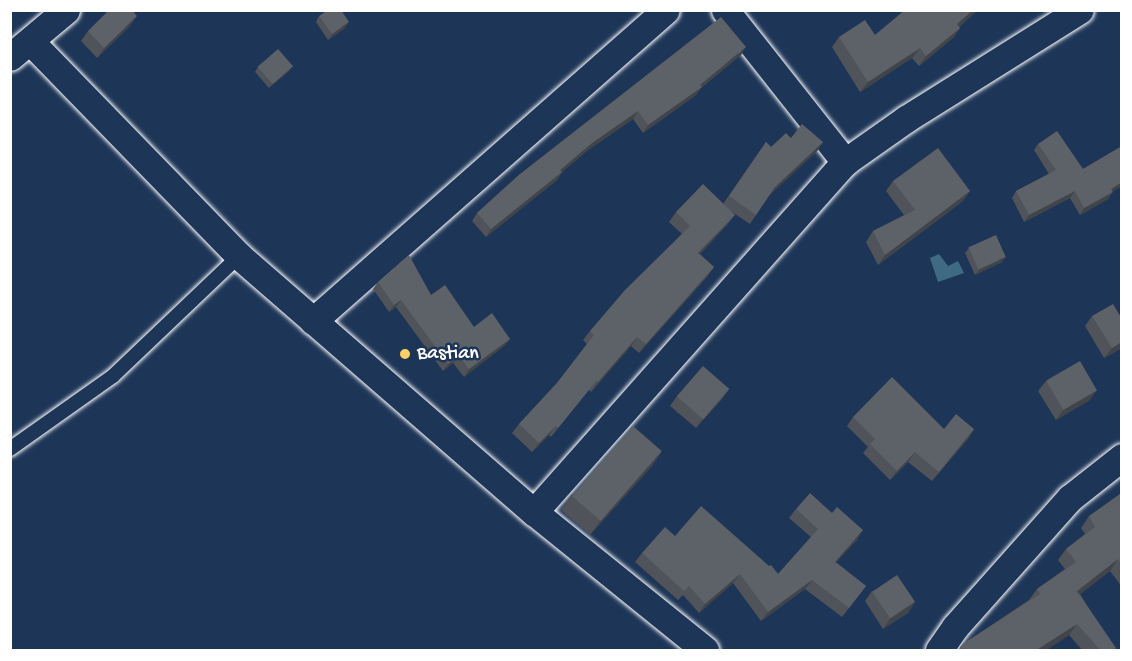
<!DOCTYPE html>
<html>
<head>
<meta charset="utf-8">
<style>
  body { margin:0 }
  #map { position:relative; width:1132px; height:661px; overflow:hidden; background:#1d3557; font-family:"Gochi Hand",sans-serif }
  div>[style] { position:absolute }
  .water>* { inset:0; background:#3f6a84 }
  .roads { filter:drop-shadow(0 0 2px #fff) drop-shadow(0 0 2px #fff) }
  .lane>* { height:14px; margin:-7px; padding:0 7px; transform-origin:7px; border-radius:7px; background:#1d3557 }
  .street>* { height:27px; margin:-13.5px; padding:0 13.5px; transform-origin:13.5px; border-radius:13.5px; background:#1d3557 }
  .wall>* { inset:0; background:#505359 }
  .shaded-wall>* { inset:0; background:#414449 }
  .building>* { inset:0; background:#5d6168; transform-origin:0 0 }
  .dots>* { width:16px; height:16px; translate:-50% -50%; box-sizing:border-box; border:3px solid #1d3557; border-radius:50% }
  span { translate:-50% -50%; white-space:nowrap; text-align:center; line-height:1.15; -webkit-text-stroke:5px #1d3557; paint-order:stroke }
  .poi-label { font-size:20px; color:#fff }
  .left { translate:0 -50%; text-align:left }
  .frame { position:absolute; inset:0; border:12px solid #fff; pointer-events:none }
</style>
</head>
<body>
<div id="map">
  <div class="water">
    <i style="clip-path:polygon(939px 254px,948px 266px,958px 261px,964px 273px,938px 282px,930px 258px)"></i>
  </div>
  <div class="roads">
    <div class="lane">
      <i style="left:10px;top:449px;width:126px;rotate:-35.3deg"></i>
      <i style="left:113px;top:376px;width:174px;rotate:-43.6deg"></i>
    </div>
    <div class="street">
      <i style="left:725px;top:10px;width:194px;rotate:51.7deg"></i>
      <i style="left:30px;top:41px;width:300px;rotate:45.8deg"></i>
      <i style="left:239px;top:256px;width:391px;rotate:41deg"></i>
      <i style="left:534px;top:512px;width:220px;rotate:38.9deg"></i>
      <i style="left:10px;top:57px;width:73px;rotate:-40deg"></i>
      <i style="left:313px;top:321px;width:470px;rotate:-41.4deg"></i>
      <i style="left:534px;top:512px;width:468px;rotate:-48.4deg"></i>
      <i style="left:845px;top:162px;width:75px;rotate:-35.2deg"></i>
      <i style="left:906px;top:119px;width:205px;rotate:-32.1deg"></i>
      <i style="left:939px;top:650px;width:28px;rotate:-55deg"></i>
      <i style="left:955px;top:627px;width:173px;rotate:-48.3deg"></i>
      <i style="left:1070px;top:498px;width:66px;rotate:-38.3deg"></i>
    </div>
  </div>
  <div class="wall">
    <i style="clip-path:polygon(905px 10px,978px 10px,959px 27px,960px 28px,953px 38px,919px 66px,912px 58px,860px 92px,832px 47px,839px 37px,875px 35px)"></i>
    <i style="clip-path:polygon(319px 16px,345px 28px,328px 40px,316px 22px)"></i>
    <i style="clip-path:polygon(130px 26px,97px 58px,81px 41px,88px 31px)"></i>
    <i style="clip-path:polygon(741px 55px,702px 87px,696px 95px,643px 133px,633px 119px,587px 151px,562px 172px,557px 180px,486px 237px,472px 221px,477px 213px,520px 174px)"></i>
    <i style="clip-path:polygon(258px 67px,289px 71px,269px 88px,255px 72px)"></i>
    <i style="clip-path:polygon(791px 138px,823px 142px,817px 151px,769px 195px,750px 224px,732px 212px,728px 224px,700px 254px,714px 267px,707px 277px,639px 353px,631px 346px,591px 392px,589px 390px,551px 437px,549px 435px,532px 452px,512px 433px,519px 424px,557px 383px,587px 344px,583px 340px,590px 331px,682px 234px,669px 222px,676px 212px,723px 204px,766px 142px,771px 147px)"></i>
    <i style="clip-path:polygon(1038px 144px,1083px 169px,1122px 146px,1122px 186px,1112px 191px,1108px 199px,1080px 215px,1070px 198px,1024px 222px,1012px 198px,1016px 191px,1049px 174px,1034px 150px)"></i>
    <i style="clip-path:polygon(893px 181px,970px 191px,963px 201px,878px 265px,866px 242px,873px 231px,904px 215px,886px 191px)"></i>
    <i style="clip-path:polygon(969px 248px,1002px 262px,975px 275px,965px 253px)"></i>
    <i style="clip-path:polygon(378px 282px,431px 295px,474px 327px,510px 339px,504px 346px,464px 377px,453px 363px,443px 371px,396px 307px,389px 312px,373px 289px)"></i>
    <i style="clip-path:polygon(1092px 316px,1122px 348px,1104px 358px,1085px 326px)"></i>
    <i style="clip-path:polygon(1046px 381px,1090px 400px,1056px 420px,1038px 391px)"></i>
    <i style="clip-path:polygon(677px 396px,722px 399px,696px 428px,670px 406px)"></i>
    <i style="clip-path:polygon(853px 417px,944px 429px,974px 429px,968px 439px,932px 481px,908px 462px,890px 480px,863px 453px,868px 447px,847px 426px)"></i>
    <i style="clip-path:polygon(662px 451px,652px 466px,590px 535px,561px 510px,571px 495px)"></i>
    <i style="clip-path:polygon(1122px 496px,1122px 587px,1110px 571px,1080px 594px,1115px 651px,1083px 651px,1069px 635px,1045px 651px,958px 651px,963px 644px,1029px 600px,1037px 589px,1065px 569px,1058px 560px,1066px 549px,1085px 534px,1081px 528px,1089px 516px)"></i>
    <i style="clip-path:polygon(796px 509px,857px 540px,836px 562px,866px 586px,842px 617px,805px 589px,761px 621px,733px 583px,699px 613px,683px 595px,678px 600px,635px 562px,642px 553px,778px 574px,811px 537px,789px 518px)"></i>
    <i style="clip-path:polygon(872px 591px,915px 602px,908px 613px,883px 629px,865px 601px)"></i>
  </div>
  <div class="shaded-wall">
    <i style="clip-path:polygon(973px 10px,978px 10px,950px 34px,957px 24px)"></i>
    <i style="clip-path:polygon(137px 16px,130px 26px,97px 58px,104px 48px)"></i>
    <i style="clip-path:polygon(349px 22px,345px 28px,328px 40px,332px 34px)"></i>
    <i style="clip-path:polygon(960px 28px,953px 38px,919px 66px,926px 56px)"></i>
    <i style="clip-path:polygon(746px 47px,741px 55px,697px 90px,702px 87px,696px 95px,643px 133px,648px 125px,700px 85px)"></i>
    <i style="clip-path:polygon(920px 48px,912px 58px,860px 92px,868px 82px)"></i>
    <i style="clip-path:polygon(293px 66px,289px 71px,269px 88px,273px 83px)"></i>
    <i style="clip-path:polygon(638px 111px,633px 119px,587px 151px,556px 177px,562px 172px,557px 180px,486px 237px,491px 229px,592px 143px)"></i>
    <i style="clip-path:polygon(823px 142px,817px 151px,769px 196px,775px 187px)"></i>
    <i style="clip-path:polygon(1122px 182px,1122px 186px,1106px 195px,1111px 189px)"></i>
    <i style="clip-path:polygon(970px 191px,963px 201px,878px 265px,885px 255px)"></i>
    <i style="clip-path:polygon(1075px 191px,1070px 198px,1024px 222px,1029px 215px)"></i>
    <i style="clip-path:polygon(1113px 192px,1108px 199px,1080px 215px,1084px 208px)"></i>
    <i style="clip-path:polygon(735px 215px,728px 224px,692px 263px,698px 253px)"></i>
    <i style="clip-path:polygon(1006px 257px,1002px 262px,975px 275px,979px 270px)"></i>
    <i style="clip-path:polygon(714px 267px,707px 277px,639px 353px,646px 344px)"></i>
    <i style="clip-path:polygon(401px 300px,396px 307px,389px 312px,394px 305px)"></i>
    <i style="clip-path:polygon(637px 337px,631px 346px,591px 392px,598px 382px)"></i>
    <i style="clip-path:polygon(510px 339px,504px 346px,464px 377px,469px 369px)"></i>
    <i style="clip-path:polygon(1122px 342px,1122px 348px,1104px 358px,1112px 348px)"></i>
    <i style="clip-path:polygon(459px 356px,453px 363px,443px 371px,448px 364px)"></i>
    <i style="clip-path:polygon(729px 389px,722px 399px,696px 428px,703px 418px)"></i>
    <i style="clip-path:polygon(1097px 390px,1090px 400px,1056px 420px,1063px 410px)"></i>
    <i style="clip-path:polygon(556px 426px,549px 435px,532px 452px,539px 443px)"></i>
    <i style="clip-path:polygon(974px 429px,968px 439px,932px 481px,939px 472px)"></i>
    <i style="clip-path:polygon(662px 451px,652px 466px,590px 535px,600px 521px)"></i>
    <i style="clip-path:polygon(915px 452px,908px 462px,890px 480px,897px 471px)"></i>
    <i style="clip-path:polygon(863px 530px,857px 540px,828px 571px,835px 562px)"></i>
    <i style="clip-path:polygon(1118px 559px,1110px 571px,1070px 602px,1077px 591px)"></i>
    <i style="clip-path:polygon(740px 574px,733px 583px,699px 613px,705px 604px)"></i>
    <i style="clip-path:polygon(812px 580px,805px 589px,761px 621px,768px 612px)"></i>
    <i style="clip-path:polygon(915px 602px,908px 613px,883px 629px,890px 619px)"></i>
    <i style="clip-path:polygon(1077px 624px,1069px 635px,1045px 651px,1035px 651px)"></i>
  </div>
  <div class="building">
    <i style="clip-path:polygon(109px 10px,132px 10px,137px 16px,104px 48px,88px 31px)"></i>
    <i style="clip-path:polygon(328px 10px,341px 10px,349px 22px,332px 34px,319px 16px)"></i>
    <i style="clip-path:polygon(905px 10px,973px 10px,957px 24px,960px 28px,926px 56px,920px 48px,868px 82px,839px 37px,865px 20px,875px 35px)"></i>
    <i style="clip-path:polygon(721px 17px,746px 47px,700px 85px,702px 87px,648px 125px,638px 111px,592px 143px,560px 170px,562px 172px,491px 229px,477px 213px,520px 174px)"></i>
    <i style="left:278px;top:49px;width:23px;height:27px;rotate:49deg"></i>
    <i style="clip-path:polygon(802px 124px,823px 142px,775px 187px,756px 215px,729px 196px,766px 142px,771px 147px,786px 133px,791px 138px)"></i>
    <i style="clip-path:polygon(1057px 131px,1083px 169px,1122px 146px,1122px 182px,1111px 189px,1113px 192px,1084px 208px,1075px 191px,1029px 215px,1016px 191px,1056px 170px,1038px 144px)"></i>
    <i style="clip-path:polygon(938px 148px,970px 191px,885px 255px,873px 231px,915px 210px,893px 181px)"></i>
    <i style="clip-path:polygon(703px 184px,735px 215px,698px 253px,714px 267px,646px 344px,637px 337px,598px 382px,596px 381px,558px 428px,556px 426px,539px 443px,519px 424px,557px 383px,594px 335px,590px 331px,625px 290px,690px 226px,676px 212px)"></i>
    <i style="left:996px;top:235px;width:24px;height:30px;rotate:66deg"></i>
    <i style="clip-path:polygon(409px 255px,431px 295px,445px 285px,474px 327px,492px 313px,510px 339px,469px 369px,459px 356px,448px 364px,401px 300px,394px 305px,378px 282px)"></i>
    <i style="clip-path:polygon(1113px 304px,1122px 319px,1122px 342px,1112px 348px,1092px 316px)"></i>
    <i style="left:1080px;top:361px;width:34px;height:39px;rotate:60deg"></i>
    <i style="left:703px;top:366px;width:35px;height:40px;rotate:41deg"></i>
    <i style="clip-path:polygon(892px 377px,944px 429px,956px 414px,974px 429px,939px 472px,915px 452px,897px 471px,870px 444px,875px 439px,853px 417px)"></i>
    <i style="left:633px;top:426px;width:38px;height:93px;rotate:41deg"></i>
    <i style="clip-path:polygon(810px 493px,832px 513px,837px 507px,863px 530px,835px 562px,866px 586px,849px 608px,812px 580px,768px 612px,740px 574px,705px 604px,689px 586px,684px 591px,642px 553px,665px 527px,675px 536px,701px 506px,769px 566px,771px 565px,778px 574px,818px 529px,796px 509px)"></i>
    <i style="clip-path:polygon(1120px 494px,1122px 496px,1122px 565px,1118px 559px,1077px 591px,1116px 648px,1113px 651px,1101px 651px,1077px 624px,1035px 651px,962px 651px,960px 647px,963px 644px,1040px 594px,1037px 589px,1076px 562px,1066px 549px,1095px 527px,1089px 516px)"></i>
    <i style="left:897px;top:575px;width:32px;height:30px;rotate:56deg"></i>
  </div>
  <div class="dots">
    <i style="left:405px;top:354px;background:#ffd166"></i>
  </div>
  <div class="poi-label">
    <span class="left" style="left:417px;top:354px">Bastian</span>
  </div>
  <div class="frame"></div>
</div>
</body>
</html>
